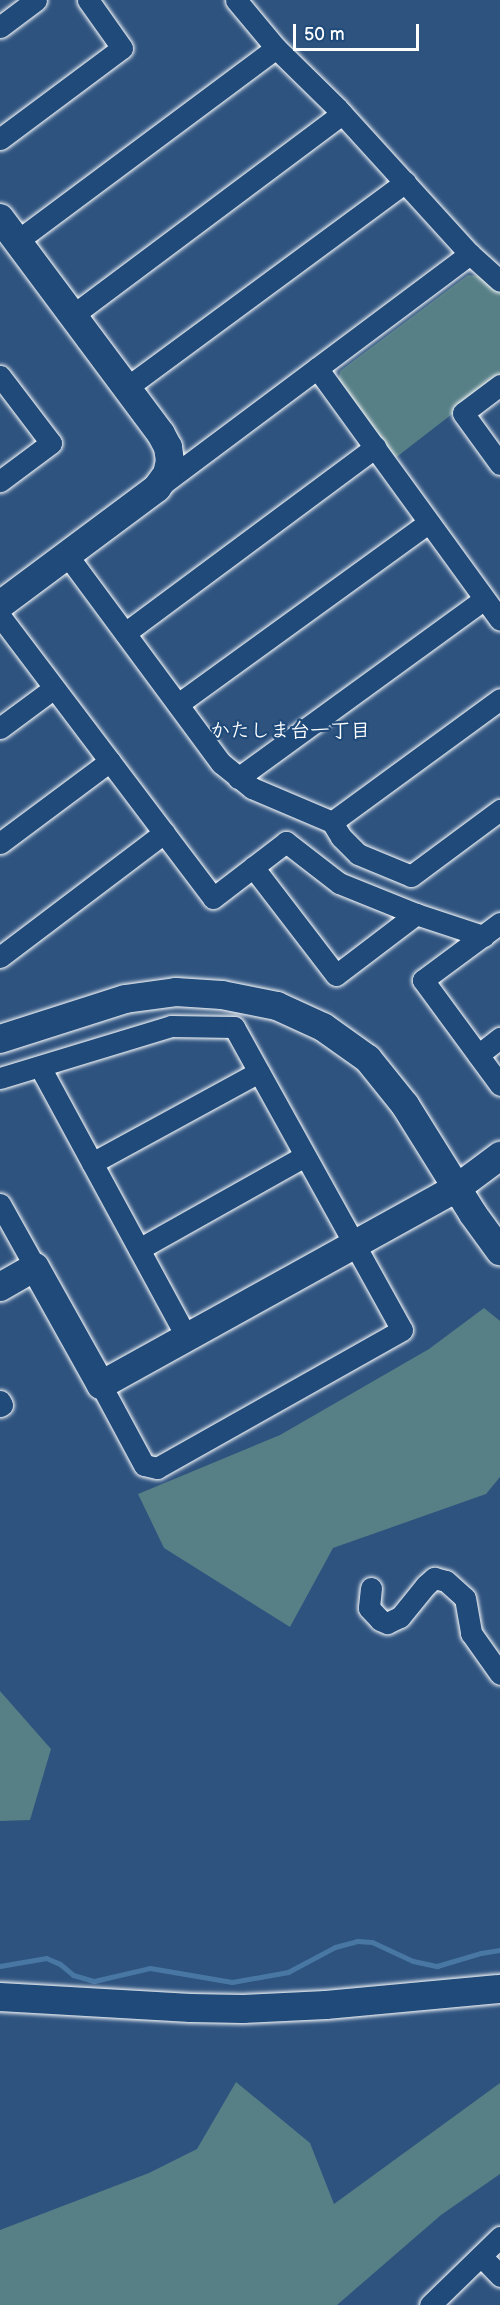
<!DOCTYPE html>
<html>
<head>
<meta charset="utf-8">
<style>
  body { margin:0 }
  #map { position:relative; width:500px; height:2305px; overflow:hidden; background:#2e537f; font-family:"Balsamiq Sans","Klee One",sans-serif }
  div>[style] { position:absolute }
  .green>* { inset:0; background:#567f86 }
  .stream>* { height:5px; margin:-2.5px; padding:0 2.5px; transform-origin:2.5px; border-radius:2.5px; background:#4877a4 }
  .roads { filter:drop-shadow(0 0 2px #fff) drop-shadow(0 0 2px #fff) }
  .street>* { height:21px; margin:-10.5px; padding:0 10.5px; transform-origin:10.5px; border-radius:10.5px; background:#1f4a7a }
  .secondary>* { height:28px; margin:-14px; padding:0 14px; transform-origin:14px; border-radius:14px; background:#1f4a7a }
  span { translate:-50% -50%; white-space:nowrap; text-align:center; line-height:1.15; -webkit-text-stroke:4.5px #1f4a7a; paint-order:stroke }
  .neighbourhood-label { font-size:20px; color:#fff; font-weight:700 }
  .scale { position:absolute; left:293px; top:24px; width:126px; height:27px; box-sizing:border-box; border:3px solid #fff; border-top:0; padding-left:8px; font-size:18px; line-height:21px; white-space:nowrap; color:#fff; -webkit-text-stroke:4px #1f4a7a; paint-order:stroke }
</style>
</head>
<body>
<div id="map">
  <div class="green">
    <i style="clip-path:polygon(468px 275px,481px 276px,500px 292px,500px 377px,394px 459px,338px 384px,340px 371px)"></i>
    <i style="clip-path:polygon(484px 1308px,500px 1321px,500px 1477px,486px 1494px,333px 1548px,290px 1627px,164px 1548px,138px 1494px,280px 1435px,429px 1349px)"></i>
    <i style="clip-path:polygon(0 1691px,51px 1749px,30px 1820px,0 1821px)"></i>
    <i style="clip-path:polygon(236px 2082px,310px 2143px,334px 2204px,500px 2083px,500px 2174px,441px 2215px,337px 2305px,0 2305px,0 2230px,149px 2173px,197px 2149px)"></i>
  </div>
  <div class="stream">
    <i style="left:0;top:1966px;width:47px;rotate:-9.9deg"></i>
    <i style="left:46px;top:1958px;width:15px;rotate:23deg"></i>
    <i style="left:60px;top:1964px;width:17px;rotate:40deg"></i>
    <i style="left:73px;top:1975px;width:22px;rotate:16deg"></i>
    <i style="left:94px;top:1981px;width:57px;rotate:-13.1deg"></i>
    <i style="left:150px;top:1968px;width:83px;rotate:9.7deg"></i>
    <i style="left:232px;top:1982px;width:57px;rotate:-10.1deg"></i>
    <i style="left:288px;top:1972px;width:53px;rotate:-28deg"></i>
    <i style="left:335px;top:1947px;width:23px;rotate:-15deg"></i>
    <i style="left:357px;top:1941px;width:15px;rotate:4deg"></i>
    <i style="left:372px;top:1942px;width:45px;rotate:24.9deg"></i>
    <i style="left:413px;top:1961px;width:25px;rotate:12deg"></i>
    <i style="left:437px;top:1966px;width:46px;rotate:-16.5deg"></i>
    <i style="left:481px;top:1953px;width:19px;rotate:-9deg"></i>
  </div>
  <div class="roads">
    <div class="street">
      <i style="left:236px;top:0;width:62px;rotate:50.2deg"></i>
      <i style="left:276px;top:48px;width:86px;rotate:44.5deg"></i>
      <i style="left:337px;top:108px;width:197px;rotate:47.7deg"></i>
      <i style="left:470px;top:254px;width:40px;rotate:42deg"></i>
      <i style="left:0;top:27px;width:45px;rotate:-36.9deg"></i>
      <i style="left:0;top:139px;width:152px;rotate:-36.7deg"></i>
      <i style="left:122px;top:48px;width:59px;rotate:-125.3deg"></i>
      <i style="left:17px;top:241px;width:323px;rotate:-36.7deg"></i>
      <i style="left:73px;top:315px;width:336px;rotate:-36.8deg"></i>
      <i style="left:317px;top:368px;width:311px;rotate:54deg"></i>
      <i style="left:0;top:376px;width:84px;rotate:52.7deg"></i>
      <i style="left:51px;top:443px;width:64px;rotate:143.3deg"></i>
      <i style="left:500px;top:385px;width:46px;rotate:142.9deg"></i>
      <i style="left:463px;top:413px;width:63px;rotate:54deg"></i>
      <i style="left:126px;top:388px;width:347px;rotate:-36.4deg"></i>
      <i style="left:161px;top:485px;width:386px;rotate:-36.8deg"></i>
      <i style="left:67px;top:555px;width:259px;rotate:53.5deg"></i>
      <i style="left:221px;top:763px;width:40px;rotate:39deg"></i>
      <i style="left:252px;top:788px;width:87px;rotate:23deg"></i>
      <i style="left:332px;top:822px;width:17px;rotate:59deg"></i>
      <i style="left:341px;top:837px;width:24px;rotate:45deg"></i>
      <i style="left:358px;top:854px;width:57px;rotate:22.5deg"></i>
      <i style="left:411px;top:876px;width:111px;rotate:-36.6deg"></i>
      <i style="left:0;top:616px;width:353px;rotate:52.9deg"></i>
      <i style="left:213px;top:898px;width:92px;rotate:-37.5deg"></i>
      <i style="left:286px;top:842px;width:67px;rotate:37.7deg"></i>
      <i style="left:339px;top:883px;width:83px;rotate:21.9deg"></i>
      <i style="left:416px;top:914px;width:71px;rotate:18.2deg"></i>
      <i style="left:125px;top:633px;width:312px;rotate:-36.6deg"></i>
      <i style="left:178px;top:704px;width:309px;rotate:-35.9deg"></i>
      <i style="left:0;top:728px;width:67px;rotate:-36.5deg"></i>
      <i style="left:238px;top:778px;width:304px;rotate:-36deg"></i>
      <i style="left:332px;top:822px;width:208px;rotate:-36.2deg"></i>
      <i style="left:0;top:843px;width:137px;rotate:-36.7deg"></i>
      <i style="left:253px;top:867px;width:136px;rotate:52.5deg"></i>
      <i style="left:336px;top:975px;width:101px;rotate:-37.3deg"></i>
      <i style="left:500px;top:923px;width:96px;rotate:143.5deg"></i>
      <i style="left:423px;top:980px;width:130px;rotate:53.7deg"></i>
      <i style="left:0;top:957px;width:206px;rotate:-37.1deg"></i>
      <i style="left:478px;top:1055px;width:28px;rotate:-38deg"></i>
      <i style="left:40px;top:1067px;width:308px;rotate:61.5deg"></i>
      <i style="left:0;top:1078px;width:179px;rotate:-16.9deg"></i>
      <i style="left:171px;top:1026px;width:63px;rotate:0.9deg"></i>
      <i style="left:234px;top:1027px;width:346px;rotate:61deg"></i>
      <i style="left:402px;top:1330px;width:281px;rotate:150.6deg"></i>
      <i style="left:157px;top:1468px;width:13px;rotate:-167deg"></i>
      <i style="left:144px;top:1465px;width:91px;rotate:-118.3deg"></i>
      <i style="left:92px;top:1163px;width:190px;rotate:-28.6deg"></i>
      <i style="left:0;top:1204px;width:72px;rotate:60.9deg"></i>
      <i style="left:139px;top:1249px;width:190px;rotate:-29.3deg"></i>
      <i style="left:0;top:1401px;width:4px;rotate:63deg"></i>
      <i style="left:2px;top:1405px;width:2px;rotate:153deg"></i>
      <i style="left:371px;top:1588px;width:20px;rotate:96deg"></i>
      <i style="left:369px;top:1608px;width:16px;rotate:47deg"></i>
      <i style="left:380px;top:1620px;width:8px;rotate:23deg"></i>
      <i style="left:387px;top:1623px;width:14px;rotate:-25deg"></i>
      <i style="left:400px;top:1617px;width:41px;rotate:-50.9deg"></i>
      <i style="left:426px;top:1585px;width:11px;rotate:-41deg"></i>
      <i style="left:434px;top:1578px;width:12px;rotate:14deg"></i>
      <i style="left:446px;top:1581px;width:25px;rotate:42deg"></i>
      <i style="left:465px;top:1598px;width:36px;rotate:80deg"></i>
      <i style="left:471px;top:1633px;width:50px;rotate:54.7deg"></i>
      <i style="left:481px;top:2256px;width:28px;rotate:46deg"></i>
      <i style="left:430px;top:2305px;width:98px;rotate:-44.2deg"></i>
    </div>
    <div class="secondary">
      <i style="left:0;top:218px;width:269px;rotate:53.3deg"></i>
      <i style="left:161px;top:434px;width:15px;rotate:62deg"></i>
      <i style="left:168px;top:447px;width:14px;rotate:82deg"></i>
      <i style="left:170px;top:461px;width:13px;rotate:103deg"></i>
      <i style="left:167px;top:474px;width:17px;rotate:126deg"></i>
      <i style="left:157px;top:488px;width:196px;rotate:143.3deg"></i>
      <i style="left:0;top:1039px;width:131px;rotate:-17.7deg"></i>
      <i style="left:125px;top:999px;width:51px;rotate:-7.8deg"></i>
      <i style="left:176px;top:992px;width:46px;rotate:3.7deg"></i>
      <i style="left:222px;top:995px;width:56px;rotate:11.3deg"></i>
      <i style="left:277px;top:1006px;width:51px;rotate:24.5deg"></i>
      <i style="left:323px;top:1027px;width:55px;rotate:35.4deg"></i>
      <i style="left:368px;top:1059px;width:59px;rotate:51.2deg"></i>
      <i style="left:405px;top:1105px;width:128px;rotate:58deg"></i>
      <i style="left:473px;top:1214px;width:46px;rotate:53.9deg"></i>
      <i style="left:0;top:1287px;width:40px;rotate:-29.7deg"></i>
      <i style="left:35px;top:1267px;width:135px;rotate:60.8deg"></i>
      <i style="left:101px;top:1385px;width:407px;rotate:-29deg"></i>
      <i style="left:457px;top:1188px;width:54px;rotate:-36.7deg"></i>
      <i style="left:0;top:1997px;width:191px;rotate:3.3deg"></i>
      <i style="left:191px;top:2008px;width:52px;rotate:1.1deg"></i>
      <i style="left:243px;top:2009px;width:83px;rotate:-2.8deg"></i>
      <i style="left:326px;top:2005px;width:175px;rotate:-5.3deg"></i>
    </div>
  </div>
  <div class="neighbourhood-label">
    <span style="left:290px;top:731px">かたしま台一丁目</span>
  </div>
  <div class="scale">50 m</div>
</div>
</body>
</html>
